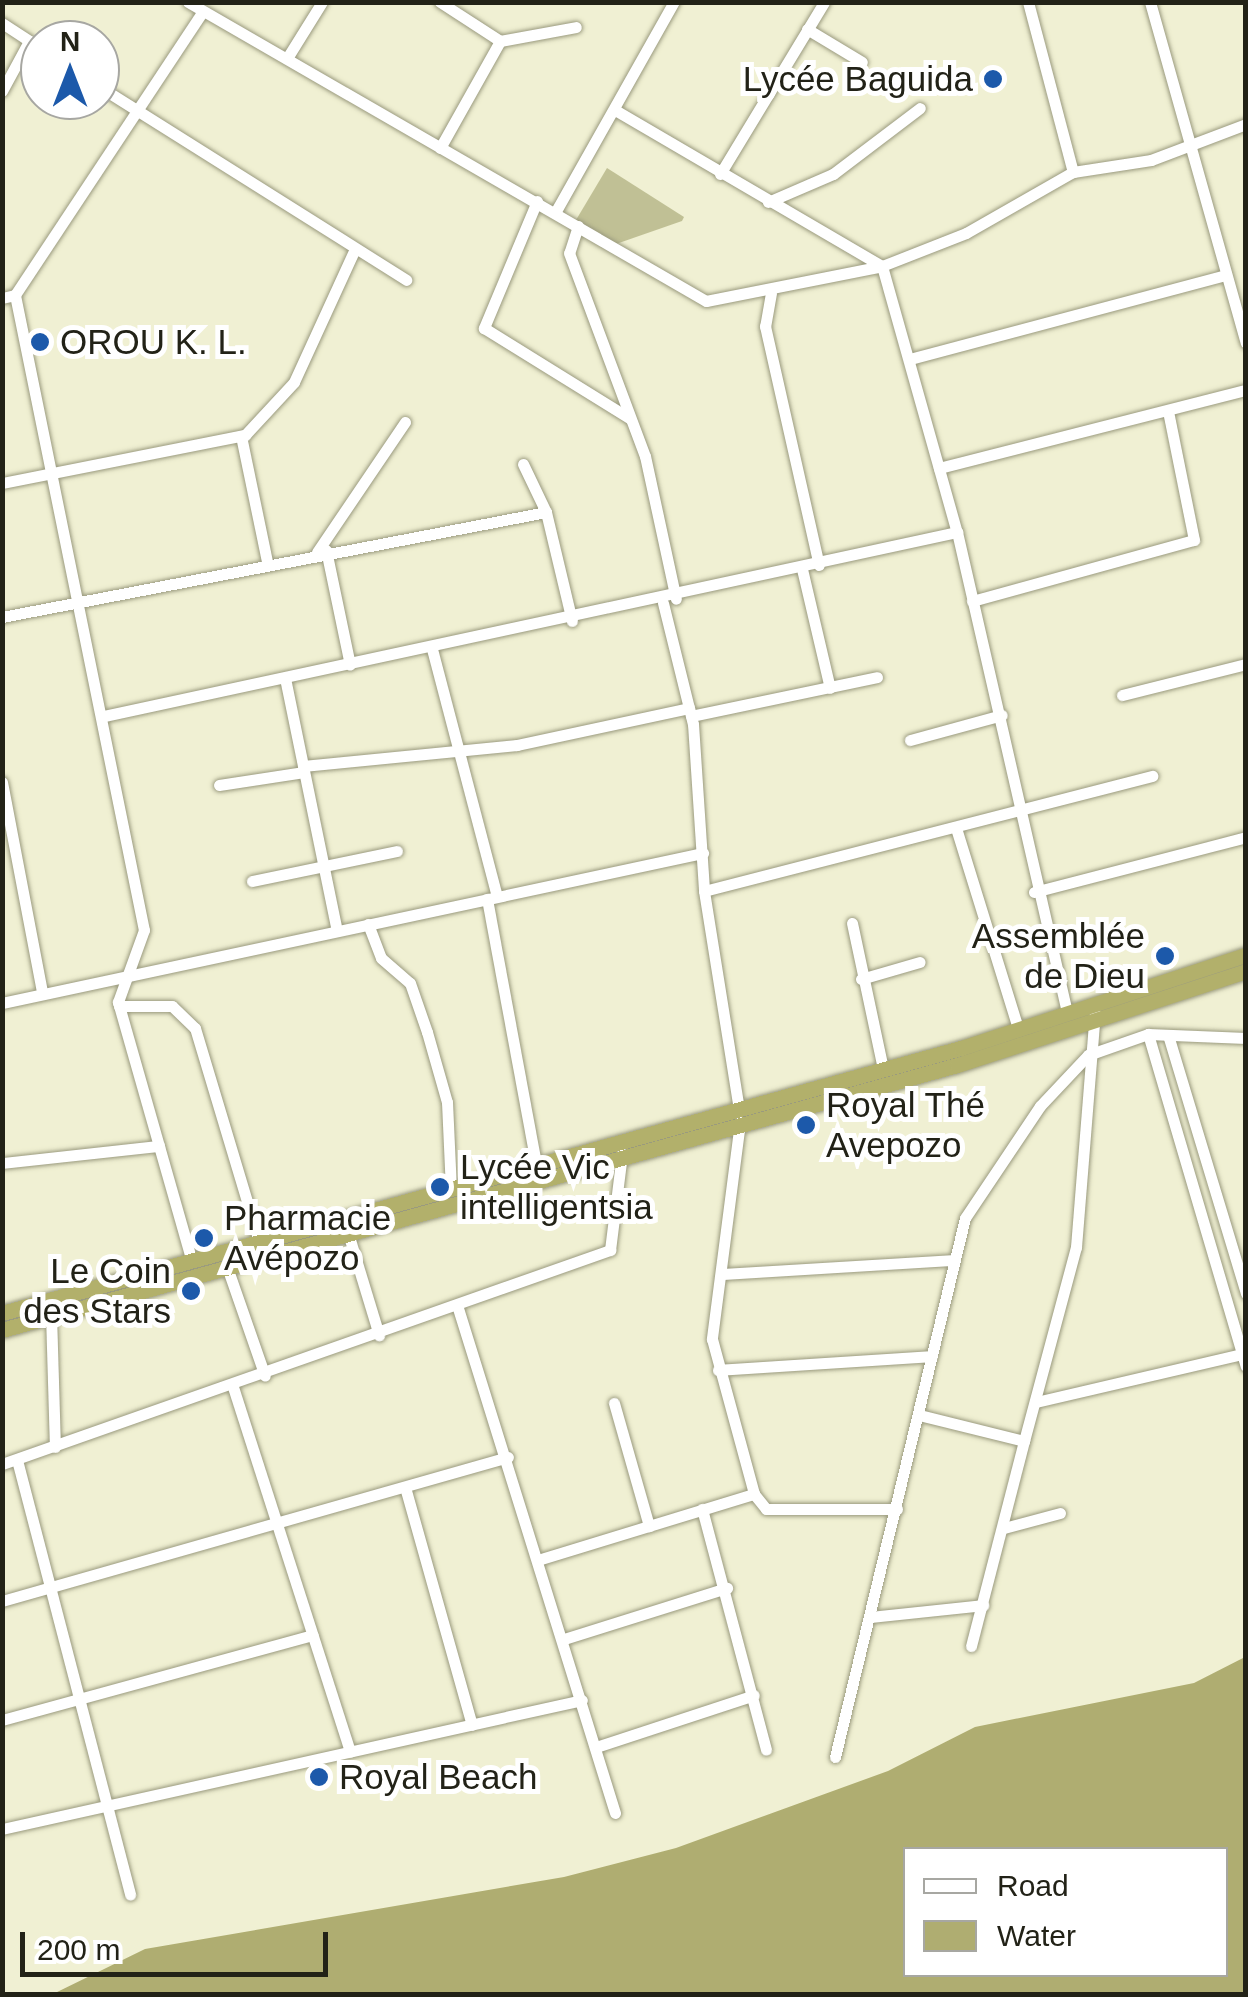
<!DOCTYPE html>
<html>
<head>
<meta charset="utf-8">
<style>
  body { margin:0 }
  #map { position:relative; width:1248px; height:1997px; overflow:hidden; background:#f0f0d3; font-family:Helvetica,sans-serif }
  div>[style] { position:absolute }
  .green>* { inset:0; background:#c0c095 }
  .water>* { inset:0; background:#afad71 }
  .roads { filter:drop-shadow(0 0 2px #9a9a7e) drop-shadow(0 0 2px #9a9a7e) }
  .minor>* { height:11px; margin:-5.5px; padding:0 5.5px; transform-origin:5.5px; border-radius:5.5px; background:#fff }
  .highway>* { height:15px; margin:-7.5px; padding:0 7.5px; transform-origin:7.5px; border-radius:7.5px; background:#b2b06b }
  .dots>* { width:28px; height:28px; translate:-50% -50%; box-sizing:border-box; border:5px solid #fff; border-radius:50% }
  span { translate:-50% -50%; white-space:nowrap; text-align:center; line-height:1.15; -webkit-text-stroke:10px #fff; paint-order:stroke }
  .poi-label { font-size:35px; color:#222217 }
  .right { translate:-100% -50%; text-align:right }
  .left { translate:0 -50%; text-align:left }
  .frame { position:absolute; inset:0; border:5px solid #222217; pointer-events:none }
  .legend { position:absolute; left:903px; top:1847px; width:325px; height:130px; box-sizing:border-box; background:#fff; border:2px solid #a7a7a2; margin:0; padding:12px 18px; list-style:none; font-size:30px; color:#222217 }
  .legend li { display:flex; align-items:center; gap:20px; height:50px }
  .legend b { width:50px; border:2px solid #a7a7a2 }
  .north { position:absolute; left:20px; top:20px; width:100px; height:100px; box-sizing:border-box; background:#fff; border:2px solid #a7a7a2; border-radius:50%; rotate:0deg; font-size:28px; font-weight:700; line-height:40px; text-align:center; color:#222217 }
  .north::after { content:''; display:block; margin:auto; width:35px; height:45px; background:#1c59aa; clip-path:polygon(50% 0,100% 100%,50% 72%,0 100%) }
  .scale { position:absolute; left:20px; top:1932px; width:308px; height:45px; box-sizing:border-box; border:5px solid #222217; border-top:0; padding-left:12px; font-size:30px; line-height:35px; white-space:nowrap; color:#222217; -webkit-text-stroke:8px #fff; paint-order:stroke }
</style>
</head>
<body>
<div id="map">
  <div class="green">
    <i style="clip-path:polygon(607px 168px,684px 217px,682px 221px,616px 244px,576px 220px)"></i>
  </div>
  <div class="water">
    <i style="clip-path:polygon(evenodd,1245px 1657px,1245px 1994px,53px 1994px,145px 1949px,564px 1877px,676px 1848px,888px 1771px,975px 1727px,1194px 1683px,1245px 1657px,906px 1850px,1226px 1850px,1226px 1974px,906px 1974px,906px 1850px)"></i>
  </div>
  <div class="roads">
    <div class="minor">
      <i style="left:188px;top:2px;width:598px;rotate:29.99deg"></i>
      <i style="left:706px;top:301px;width:179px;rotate:-11.2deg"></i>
      <i style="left:882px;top:266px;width:90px;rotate:-21.4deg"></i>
      <i style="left:966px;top:233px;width:123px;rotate:-29.7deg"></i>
      <i style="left:1073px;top:172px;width:79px;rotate:-8.7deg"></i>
      <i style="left:1151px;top:160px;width:102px;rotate:-20.8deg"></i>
      <i style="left:440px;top:2px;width:72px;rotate:33deg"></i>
      <i style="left:500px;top:41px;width:77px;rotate:-10.4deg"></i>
      <i style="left:1028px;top:2px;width:176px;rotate:75.2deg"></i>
      <i style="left:1150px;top:2px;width:354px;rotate:74.3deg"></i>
      <i style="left:2px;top:23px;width:45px;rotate:33.3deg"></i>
      <i style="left:807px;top:29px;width:64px;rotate:31deg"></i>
      <i style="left:289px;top:55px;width:62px;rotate:-58.1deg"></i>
      <i style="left:100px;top:87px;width:362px;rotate:32.2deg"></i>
      <i style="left:2px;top:91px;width:57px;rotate:-61.6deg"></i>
      <i style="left:615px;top:110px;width:309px;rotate:30.3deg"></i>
      <i style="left:882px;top:266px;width:276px;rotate:74.3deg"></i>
      <i style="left:957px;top:532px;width:491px;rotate:77.1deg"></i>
      <i style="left:440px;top:148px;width:123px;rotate:-60.7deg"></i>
      <i style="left:720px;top:174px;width:201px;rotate:-58.8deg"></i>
      <i style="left:537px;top:201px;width:138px;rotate:112.7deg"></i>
      <i style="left:484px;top:328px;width:171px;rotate:31.8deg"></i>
      <i style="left:768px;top:202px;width:71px;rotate:-23.3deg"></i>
      <i style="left:833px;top:174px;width:109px;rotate:-37.2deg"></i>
      <i style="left:556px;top:211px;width:240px;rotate:-60.6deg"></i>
      <i style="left:578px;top:226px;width:28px;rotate:108deg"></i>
      <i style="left:569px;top:253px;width:217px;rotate:69.5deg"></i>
      <i style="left:645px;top:456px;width:146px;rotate:77.8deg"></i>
      <i style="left:771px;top:293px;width:34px;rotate:100deg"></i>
      <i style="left:765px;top:326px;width:245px;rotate:77.3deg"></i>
      <i style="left:15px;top:295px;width:648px;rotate:78.52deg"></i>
      <i style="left:144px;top:930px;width:77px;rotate:109.9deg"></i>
      <i style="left:118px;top:1002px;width:270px;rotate:74.1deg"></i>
      <i style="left:2px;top:298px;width:13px;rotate:-13deg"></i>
      <i style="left:15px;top:295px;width:339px;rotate:-56.5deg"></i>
      <i style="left:910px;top:359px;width:327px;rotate:-14.9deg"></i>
      <i style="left:241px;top:436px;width:129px;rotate:78.3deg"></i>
      <i style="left:523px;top:464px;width:53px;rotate:64.4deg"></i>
      <i style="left:546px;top:512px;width:112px;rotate:76.6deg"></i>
      <i style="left:939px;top:468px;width:317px;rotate:-14.3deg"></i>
      <i style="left:2px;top:483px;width:248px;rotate:-11.2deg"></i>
      <i style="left:245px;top:435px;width:72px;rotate:-47.2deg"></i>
      <i style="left:294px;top:382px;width:142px;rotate:-65.4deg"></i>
      <i style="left:326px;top:550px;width:117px;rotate:78.2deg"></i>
      <i style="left:317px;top:552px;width:157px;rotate:-55.9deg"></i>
      <i style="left:802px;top:569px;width:122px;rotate:76.8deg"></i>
      <i style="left:972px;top:601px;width:230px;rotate:-15.4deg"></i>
      <i style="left:1194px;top:540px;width:132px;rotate:-101.4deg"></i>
      <i style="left:663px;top:603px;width:125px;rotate:76.1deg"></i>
      <i style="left:693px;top:724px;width:167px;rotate:86.2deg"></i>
      <i style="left:704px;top:891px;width:216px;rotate:80.9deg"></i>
      <i style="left:2px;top:617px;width:554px;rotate:-10.92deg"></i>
      <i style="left:432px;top:649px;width:255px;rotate:75.3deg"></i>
      <i style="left:285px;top:678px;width:258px;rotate:78.4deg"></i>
      <i style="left:1122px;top:695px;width:128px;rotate:-14deg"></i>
      <i style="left:104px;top:716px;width:873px;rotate:-12.17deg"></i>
      <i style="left:691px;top:716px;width:190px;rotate:-11.8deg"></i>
      <i style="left:910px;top:740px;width:95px;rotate:-15.2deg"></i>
      <i style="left:303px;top:766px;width:215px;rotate:-5.6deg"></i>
      <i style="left:517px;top:745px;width:176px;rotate:-12.1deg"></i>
      <i style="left:2px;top:782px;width:214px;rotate:79.2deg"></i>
      <i style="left:219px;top:785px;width:86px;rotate:-8.7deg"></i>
      <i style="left:956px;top:828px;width:209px;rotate:72.8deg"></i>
      <i style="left:252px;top:881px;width:148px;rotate:-11.7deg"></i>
      <i style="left:704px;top:891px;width:463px;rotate:-14.4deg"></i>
      <i style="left:1034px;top:892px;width:219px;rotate:-14.5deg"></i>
      <i style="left:487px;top:899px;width:269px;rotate:79.5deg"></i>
      <i style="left:852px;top:923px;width:144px;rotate:78deg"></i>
      <i style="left:368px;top:924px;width:36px;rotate:69deg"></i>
      <i style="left:381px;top:958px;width:38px;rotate:41deg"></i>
      <i style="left:410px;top:983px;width:52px;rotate:70.9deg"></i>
      <i style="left:427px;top:1032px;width:73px;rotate:74.1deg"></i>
      <i style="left:447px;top:1102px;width:87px;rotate:87.4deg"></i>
      <i style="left:861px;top:979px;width:61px;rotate:-16.1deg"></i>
      <i style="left:2px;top:1003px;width:717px;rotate:-12.08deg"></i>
      <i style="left:119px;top:1006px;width:53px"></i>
      <i style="left:172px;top:1006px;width:32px;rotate:44deg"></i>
      <i style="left:195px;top:1028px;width:223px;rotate:73.3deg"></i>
      <i style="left:1148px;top:1034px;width:346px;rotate:73.6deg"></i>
      <i style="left:1168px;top:1035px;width:270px;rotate:73.2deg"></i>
      <i style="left:740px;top:1122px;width:219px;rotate:97.4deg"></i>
      <i style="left:712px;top:1339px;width:161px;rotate:74.8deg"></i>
      <i style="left:754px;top:1494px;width:19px;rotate:51deg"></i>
      <i style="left:766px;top:1509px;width:131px"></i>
      <i style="left:2px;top:1163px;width:158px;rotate:-6.2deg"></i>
      <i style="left:348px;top:1233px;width:107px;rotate:73.1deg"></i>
      <i style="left:227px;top:1267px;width:115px;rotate:70.8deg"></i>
      <i style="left:724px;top:1274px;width:230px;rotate:-3.5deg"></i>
      <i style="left:457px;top:1305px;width:532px;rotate:72.72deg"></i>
      <i style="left:51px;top:1314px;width:133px;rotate:88.3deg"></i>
      <i style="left:718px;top:1370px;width:214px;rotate:-3.7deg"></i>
      <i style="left:233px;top:1387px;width:383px;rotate:72.2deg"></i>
      <i style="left:1036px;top:1402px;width:212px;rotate:-13.1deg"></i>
      <i style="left:614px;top:1403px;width:128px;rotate:74.1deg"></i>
      <i style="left:919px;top:1415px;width:108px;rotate:13.9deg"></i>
      <i style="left:1024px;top:1441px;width:201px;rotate:-75deg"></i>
      <i style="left:1076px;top:1247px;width:235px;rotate:-85.4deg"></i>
      <i style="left:17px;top:1460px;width:449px;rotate:75.4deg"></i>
      <i style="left:2px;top:1464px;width:645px;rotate:-19.39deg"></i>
      <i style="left:610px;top:1250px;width:97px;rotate:-82.9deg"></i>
      <i style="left:405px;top:1487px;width:247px;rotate:74.3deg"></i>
      <i style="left:702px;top:1509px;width:249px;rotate:75.1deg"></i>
      <i style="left:1004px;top:1528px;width:58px;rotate:-15deg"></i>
      <i style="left:541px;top:1559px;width:223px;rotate:-17deg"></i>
      <i style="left:2px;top:1601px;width:526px;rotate:-15.89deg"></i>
      <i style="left:871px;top:1617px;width:113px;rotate:-6.1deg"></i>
      <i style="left:564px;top:1639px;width:171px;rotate:-17.4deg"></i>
      <i style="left:971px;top:1646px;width:212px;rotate:-75.5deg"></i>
      <i style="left:2px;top:1720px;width:322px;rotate:-15.3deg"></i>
      <i style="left:596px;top:1747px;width:166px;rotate:-18.2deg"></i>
      <i style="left:835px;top:1757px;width:554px;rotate:-76.44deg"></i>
      <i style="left:965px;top:1218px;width:135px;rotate:-56.2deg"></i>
      <i style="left:1040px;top:1106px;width:70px;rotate:-46.7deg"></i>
      <i style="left:1088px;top:1055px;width:64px;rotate:-19.3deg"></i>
      <i style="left:1148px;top:1034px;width:98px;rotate:2.3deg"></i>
      <i style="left:2px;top:1829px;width:594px;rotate:-12.54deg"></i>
    </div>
    <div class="highway">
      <i style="left:2px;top:1313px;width:995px;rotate:-15.45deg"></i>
      <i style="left:961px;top:1048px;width:300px;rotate:-18.1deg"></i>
      <i style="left:2px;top:1330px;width:991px;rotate:-15.51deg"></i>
      <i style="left:957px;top:1065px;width:304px;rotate:-18deg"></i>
    </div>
  </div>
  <div class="dots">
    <i style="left:993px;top:79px;background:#1c59aa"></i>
    <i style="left:40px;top:342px;background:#1c59aa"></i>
    <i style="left:1165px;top:956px;background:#1c59aa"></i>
    <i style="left:806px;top:1125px;background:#1c59aa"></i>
    <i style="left:440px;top:1187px;background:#1c59aa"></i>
    <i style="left:204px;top:1238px;background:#1c59aa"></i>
    <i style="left:191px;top:1291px;background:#1c59aa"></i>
    <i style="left:319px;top:1777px;background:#1c59aa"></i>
  </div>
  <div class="poi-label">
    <span class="right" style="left:973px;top:79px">Lycée Baguida</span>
    <span class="left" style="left:60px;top:342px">OROU K. L.</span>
    <span class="right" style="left:1145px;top:956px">Assemblée<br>de Dieu</span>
    <span class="left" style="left:826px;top:1125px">Royal Thé<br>Avepozo</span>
    <span class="left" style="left:460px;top:1187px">Lycée Vic<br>intelligentsia</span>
    <span class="left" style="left:224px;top:1238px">Pharmacie<br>Avépozo</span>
    <span class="right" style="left:171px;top:1291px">Le Coin<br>des Stars</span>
    <span class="left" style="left:339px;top:1777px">Royal Beach</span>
  </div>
  <div class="frame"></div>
  <ul class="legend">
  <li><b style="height:12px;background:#fff"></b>Road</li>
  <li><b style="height:28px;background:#afad71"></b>Water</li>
  </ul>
  <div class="north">N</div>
  <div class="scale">200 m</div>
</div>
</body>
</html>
